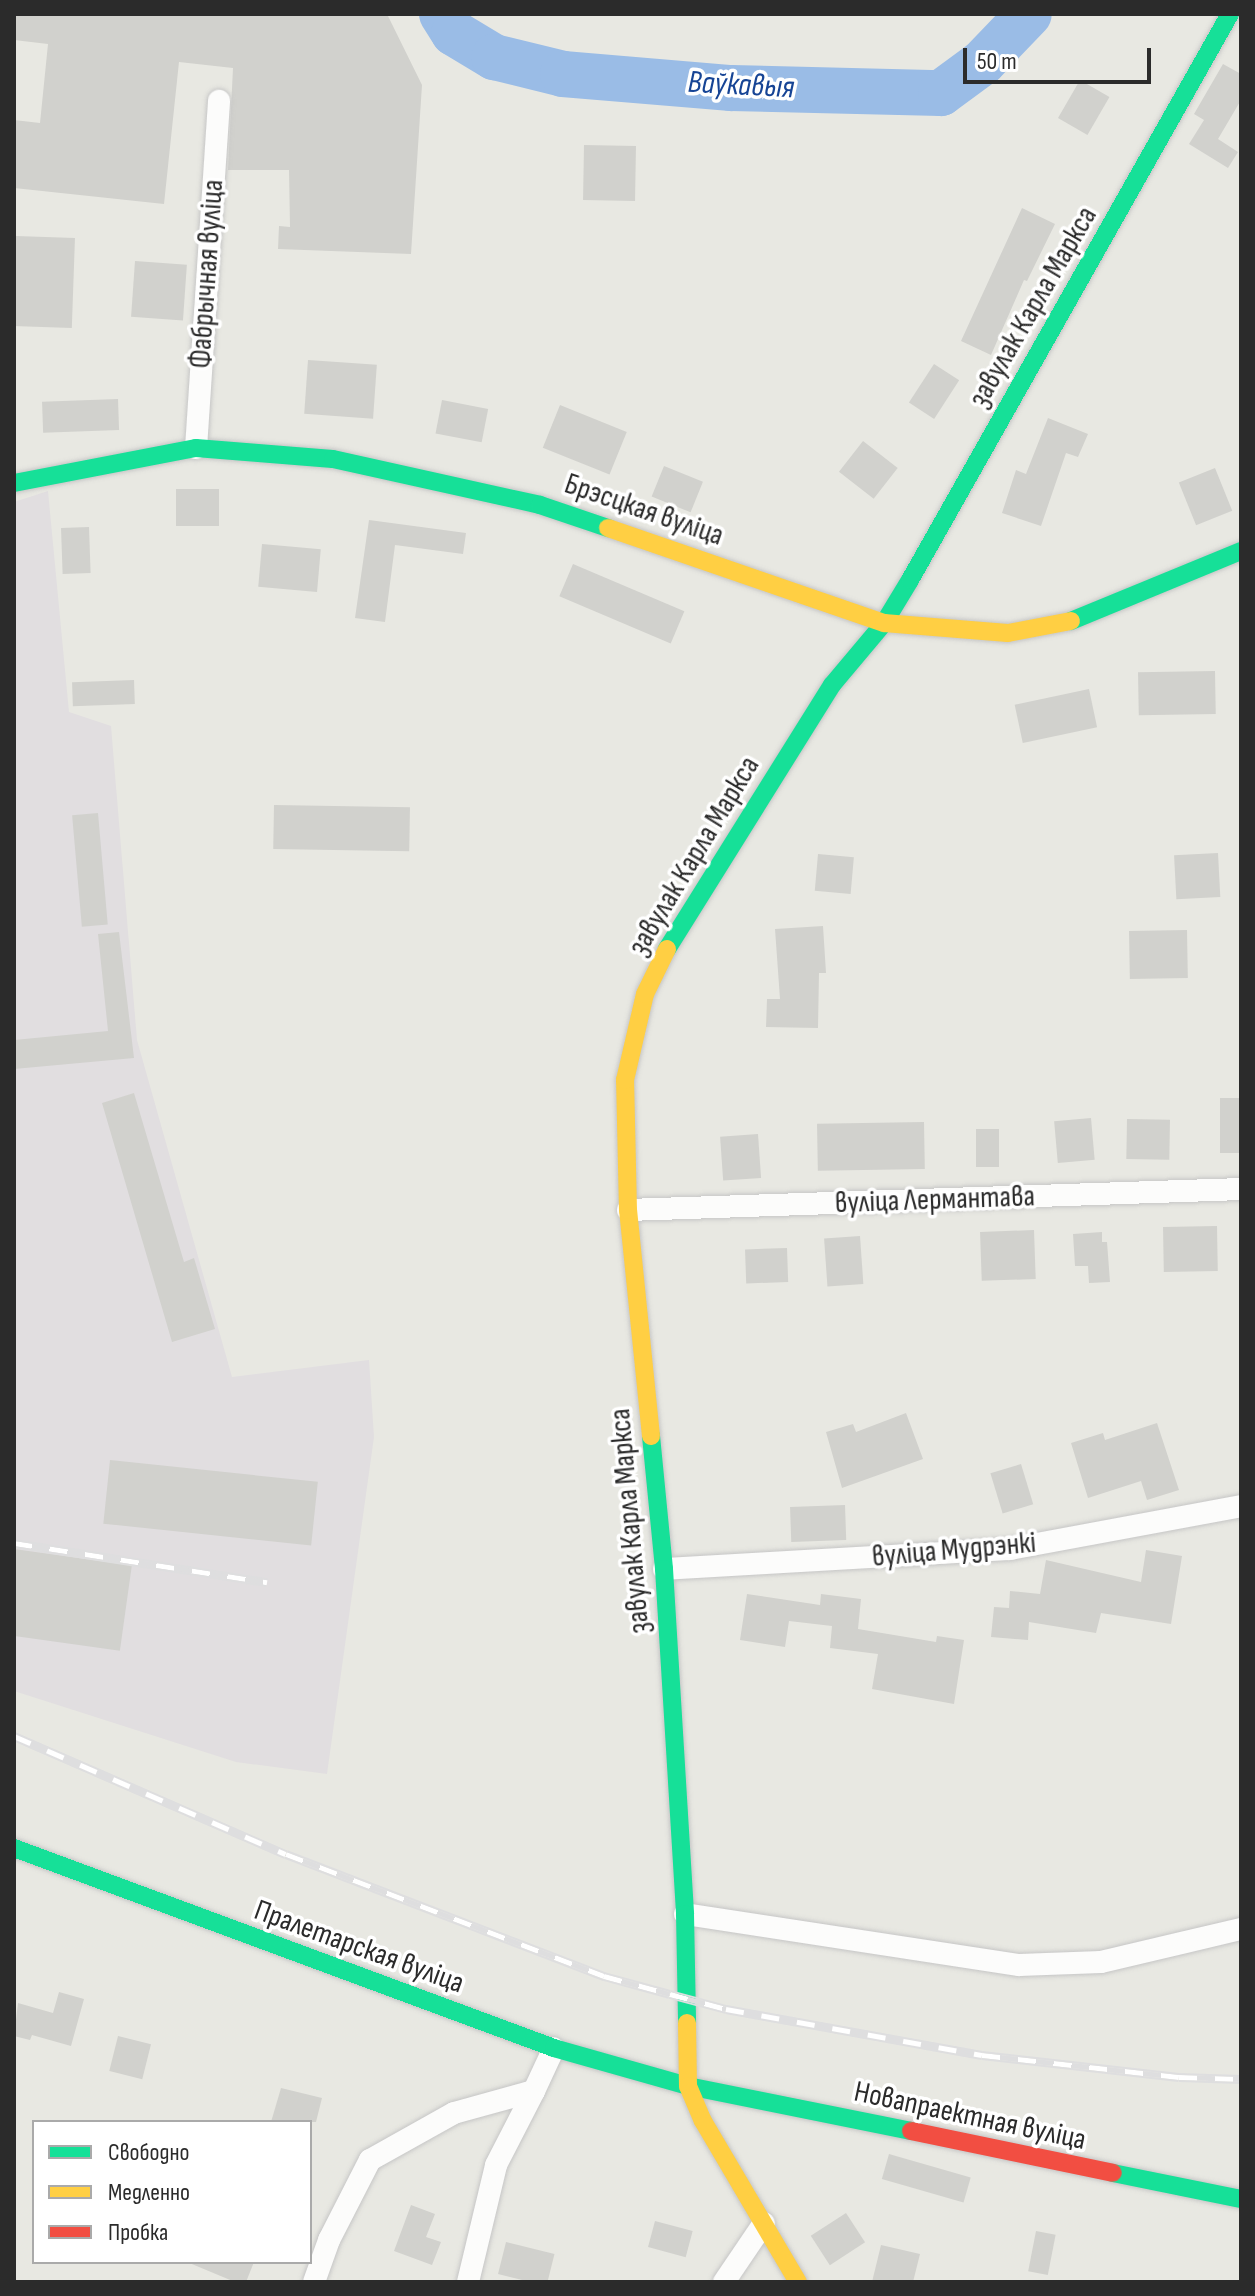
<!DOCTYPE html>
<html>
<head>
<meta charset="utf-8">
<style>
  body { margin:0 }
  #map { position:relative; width:1255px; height:2296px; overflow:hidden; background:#e8e8e2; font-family:"Sofia Sans Condensed",sans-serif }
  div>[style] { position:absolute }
  .industrial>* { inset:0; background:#e1dee0 }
  .river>* { height:46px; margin:-23px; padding:0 23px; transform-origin:23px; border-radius:23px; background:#9abce6 }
  .building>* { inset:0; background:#d1d1cd; transform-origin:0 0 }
  .roads { filter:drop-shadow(0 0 2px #c6c6c6) drop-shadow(0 0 2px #c6c6c6) }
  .street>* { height:22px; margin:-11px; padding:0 11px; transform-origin:11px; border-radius:11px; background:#fcfcfb }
  .fast>* { height:18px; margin:-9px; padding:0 9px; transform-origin:9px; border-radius:9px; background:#16e098 }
  .slow>* { height:18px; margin:-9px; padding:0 9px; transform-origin:9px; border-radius:9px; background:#ffcf43 }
  .jam>* { height:18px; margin:-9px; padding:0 9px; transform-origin:9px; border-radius:9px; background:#f24e42 }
  .rail>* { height:9px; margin-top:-4.5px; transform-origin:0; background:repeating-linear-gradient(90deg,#fff 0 18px,#dededf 0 36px); box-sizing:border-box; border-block:2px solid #dededf }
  span { translate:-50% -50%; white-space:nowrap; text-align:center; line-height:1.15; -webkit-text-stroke:7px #fff; paint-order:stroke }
  .street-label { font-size:30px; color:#2b2b2b }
  .water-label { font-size:32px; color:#164495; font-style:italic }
  .frame { position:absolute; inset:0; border:16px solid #2b2b2b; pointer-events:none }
  .legend { position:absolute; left:32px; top:2120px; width:280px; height:144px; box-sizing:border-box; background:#fff; border:2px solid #aaa; margin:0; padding:10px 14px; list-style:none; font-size:24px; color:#2b2b2b }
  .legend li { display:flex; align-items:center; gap:16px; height:40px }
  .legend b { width:40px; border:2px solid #aaa }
  .scale { position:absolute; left:963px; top:48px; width:188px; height:36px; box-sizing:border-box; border:4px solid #2b2b2b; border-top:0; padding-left:10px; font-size:24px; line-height:28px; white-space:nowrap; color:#2b2b2b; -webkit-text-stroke:6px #fff; paint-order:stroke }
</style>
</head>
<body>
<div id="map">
  <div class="industrial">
    <i style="clip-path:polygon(48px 491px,69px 712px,111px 726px,137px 1040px,232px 1377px,369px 1360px,374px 1437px,327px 1774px,236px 1762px,14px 1691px,14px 502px)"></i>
  </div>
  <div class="river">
    <i style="left:442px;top:14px;width:22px;rotate:58deg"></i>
    <i style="left:454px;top:33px;width:47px;rotate:31deg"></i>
    <i style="left:494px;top:57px;width:71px;rotate:13.8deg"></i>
    <i style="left:563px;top:74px;width:169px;rotate:4.8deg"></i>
    <i style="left:731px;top:88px;width:210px;rotate:1.4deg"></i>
    <i style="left:941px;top:93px;width:52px;rotate:-36.4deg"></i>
    <i style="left:983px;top:62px;width:66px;rotate:-46.2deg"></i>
  </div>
  <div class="building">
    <i style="clip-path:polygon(14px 14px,387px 14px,422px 85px,411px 254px,278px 249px,279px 226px,290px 227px,289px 170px,228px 170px,233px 68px,179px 62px,164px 204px,14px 188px,14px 120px,40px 123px,48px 44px,14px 40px)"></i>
    <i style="clip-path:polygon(1223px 64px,1241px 74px,1241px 100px,1218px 139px,1238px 152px,1228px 168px,1189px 144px,1204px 120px,1194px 114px)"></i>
    <i style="left:1080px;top:80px;width:34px;height:44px;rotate:30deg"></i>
    <i style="left:584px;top:145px;width:52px;height:55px;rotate:1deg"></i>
    <i style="clip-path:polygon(1022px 208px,1055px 224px,1027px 281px,1024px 280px,991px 355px,961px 341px)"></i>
    <i style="left:16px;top:236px;width:59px;height:90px;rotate:2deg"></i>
    <i style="left:135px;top:261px;width:52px;height:56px;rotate:4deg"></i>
    <i style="left:308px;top:360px;width:69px;height:54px;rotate:4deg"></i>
    <i style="left:934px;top:364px;width:30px;height:46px;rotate:33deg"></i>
    <i style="left:118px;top:399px;width:31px;height:76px;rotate:88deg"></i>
    <i style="left:442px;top:400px;width:47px;height:34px;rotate:11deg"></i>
    <i style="left:560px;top:405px;width:72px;height:46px;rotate:22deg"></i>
    <i style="clip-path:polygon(1048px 418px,1088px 434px,1078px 457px,1066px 453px,1041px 526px,1002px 513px,1016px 470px,1026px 474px)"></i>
    <i style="left:863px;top:441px;width:44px;height:39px;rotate:38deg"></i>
    <i style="left:664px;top:466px;width:42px;height:33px;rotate:22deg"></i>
    <i style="left:1215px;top:468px;width:46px;height:39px;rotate:68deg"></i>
    <i style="left:176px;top:489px;width:43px;height:37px"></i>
    <i style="clip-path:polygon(369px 520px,466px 533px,463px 554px,395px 545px,385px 622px,355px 618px)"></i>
    <i style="left:89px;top:527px;width:46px;height:28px;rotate:88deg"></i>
    <i style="left:262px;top:544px;width:59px;height:43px;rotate:5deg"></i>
    <i style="left:573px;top:564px;width:121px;height:35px;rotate:23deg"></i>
    <i style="left:1215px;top:671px;width:43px;height:77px;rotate:89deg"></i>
    <i style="left:134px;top:680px;width:24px;height:62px;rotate:88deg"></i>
    <i style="left:1089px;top:689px;width:39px;height:76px;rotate:78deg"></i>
    <i style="left:274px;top:805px;width:136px;height:44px;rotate:1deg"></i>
    <i style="left:98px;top:813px;width:112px;height:26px;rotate:85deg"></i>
    <i style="left:1218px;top:853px;width:44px;height:44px;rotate:87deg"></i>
    <i style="left:818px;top:854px;width:36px;height:37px;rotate:5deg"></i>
    <i style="clip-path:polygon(823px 926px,826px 973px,819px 973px,818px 1028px,766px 1027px,767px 999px,780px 999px,775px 929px)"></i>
    <i style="left:1187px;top:930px;width:48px;height:58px;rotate:89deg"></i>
    <i style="clip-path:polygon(119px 932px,134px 1058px,14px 1069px,14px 1040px,108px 1031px,98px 934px)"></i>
    <i style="clip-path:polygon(134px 1093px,184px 1262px,194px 1258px,215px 1329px,172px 1342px,102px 1103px)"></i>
    <i style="left:1220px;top:1098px;width:21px;height:55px"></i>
    <i style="left:1091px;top:1118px;width:42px;height:37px;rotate:85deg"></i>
    <i style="left:1127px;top:1119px;width:43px;height:40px;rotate:1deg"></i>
    <i style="left:924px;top:1122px;width:47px;height:107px;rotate:89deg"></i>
    <i style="left:976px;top:1129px;width:23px;height:38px"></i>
    <i style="left:758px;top:1134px;width:44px;height:38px;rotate:86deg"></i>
    <i style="left:1217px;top:1226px;width:45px;height:54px;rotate:89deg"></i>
    <i style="left:1034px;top:1230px;width:49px;height:54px;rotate:88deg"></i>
    <i style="clip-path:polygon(1102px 1232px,1102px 1242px,1107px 1242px,1110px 1282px,1089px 1283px,1088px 1266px,1075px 1266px,1073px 1234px)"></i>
    <i style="left:860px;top:1236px;width:48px;height:36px;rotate:86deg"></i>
    <i style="left:787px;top:1248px;width:34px;height:42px;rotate:88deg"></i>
    <i style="clip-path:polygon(906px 1413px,923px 1459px,842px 1488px,826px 1432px,853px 1424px,856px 1432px)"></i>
    <i style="clip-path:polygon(1157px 1423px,1179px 1490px,1147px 1500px,1141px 1481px,1088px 1498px,1071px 1443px,1103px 1433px,1105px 1440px)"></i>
    <i style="left:110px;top:1460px;width:209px;height:64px;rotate:6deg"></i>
    <i style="left:1021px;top:1464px;width:42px;height:32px;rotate:73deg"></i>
    <i style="left:845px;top:1505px;width:35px;height:55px;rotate:88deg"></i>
    <i style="left:14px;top:1549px;width:119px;height:86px;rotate:8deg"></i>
    <i style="clip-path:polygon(1146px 1550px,1182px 1556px,1171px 1624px,1101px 1613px,1096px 1633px,1029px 1622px,1028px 1640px,991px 1637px,994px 1607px,1009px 1608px,1010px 1591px,1040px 1594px,1046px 1560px,1141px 1582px)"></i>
    <i style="clip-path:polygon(747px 1594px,820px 1605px,821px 1594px,861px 1599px,858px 1629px,936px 1642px,937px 1636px,964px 1640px,954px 1704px,872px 1689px,878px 1654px,830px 1648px,832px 1626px,789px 1621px,785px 1647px,740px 1640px)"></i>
    <i style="clip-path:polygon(59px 1992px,84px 1999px,71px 2046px,32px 2035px,30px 2040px,14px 2036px,18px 2003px,53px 2013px)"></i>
    <i style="left:118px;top:2036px;width:34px;height:36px;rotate:14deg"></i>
    <i style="clip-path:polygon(281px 2088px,322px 2098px,316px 2122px,271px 2122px)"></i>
    <i style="left:889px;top:2154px;width:85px;height:26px;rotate:16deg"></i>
    <i style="clip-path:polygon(411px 2205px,435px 2214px,426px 2237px,441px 2242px,432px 2265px,394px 2251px)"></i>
    <i style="left:846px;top:2213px;width:35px;height:42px;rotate:57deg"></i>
    <i style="left:655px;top:2221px;width:39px;height:27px;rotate:15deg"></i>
    <i style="left:1036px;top:2231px;width:20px;height:41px;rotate:11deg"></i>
    <i style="left:506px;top:2242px;width:50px;height:33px;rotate:14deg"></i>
    <i style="clip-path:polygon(881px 2245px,920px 2254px,913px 2282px,872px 2282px)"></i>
    <i style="clip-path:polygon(187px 2262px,254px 2262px,246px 2282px,235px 2282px)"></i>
  </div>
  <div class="roads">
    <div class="street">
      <i style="left:196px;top:448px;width:348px;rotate:-86.2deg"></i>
      <i style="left:628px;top:1210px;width:613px;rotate:-1.96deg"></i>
      <i style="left:664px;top:1569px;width:347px;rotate:-3.3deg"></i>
      <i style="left:1010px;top:1549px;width:235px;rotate:-10.5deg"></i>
      <i style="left:685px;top:1914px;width:338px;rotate:8.7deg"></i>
      <i style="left:1019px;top:1965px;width:82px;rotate:-2.1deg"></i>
      <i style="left:1101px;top:1962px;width:144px;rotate:-13.3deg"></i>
      <i style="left:314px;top:2282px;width:45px;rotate:-70.3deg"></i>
      <i style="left:329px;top:2240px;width:90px;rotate:-62.9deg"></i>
      <i style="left:370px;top:2160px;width:96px;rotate:-29.2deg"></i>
      <i style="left:454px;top:2113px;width:83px;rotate:-15.4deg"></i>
      <i style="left:534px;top:2091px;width:47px;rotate:-65.1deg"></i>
      <i style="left:468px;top:2282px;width:120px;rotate:-76.5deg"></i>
      <i style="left:496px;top:2165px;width:83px;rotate:-62.8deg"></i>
      <i style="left:724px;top:2282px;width:71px;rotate:-55.9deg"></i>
    </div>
    <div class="fast">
      <i style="left:14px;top:483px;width:185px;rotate:-10.9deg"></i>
      <i style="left:196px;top:448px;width:137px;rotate:4.6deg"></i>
      <i style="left:333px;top:459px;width:212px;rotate:12.5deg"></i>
      <i style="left:540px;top:505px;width:72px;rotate:18.7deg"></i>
      <i style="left:1071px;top:621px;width:184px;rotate:-22.4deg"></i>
      <i style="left:667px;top:949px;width:311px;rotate:-58deg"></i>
      <i style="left:832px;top:685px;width:81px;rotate:-50deg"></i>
      <i style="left:884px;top:623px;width:50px;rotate:-58.8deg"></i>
      <i style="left:910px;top:580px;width:650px;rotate:-60.52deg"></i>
      <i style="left:651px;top:1436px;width:134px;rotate:84.4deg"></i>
      <i style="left:664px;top:1569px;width:346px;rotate:86.5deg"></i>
      <i style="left:685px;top:1914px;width:109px;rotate:88.9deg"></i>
      <i style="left:14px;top:1848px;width:576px;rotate:20.32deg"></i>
      <i style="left:554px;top:2048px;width:139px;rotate:15.8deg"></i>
      <i style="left:688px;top:2086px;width:227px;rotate:11.4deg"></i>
      <i style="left:1113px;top:2173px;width:131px;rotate:11.5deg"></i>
    </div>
    <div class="slow">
      <i style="left:608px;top:528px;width:292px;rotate:19deg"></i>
      <i style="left:884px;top:623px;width:124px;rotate:4.6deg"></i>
      <i style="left:1008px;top:633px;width:64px;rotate:-10.8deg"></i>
      <i style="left:651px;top:1436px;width:227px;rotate:-95.8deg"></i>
      <i style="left:628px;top:1210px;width:130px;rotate:-91.3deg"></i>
      <i style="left:625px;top:1080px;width:88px;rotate:-76.9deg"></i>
      <i style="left:645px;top:994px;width:50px;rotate:-63.9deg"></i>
      <i style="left:687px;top:2023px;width:63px;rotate:89.1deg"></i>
      <i style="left:688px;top:2086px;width:38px;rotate:67deg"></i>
      <i style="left:703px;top:2121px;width:187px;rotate:59.5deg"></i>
    </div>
    <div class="jam">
      <i style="left:911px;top:2131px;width:206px;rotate:11.7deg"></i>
    </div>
  </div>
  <div class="rail">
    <i style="left:14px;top:1543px;width:256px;rotate:8.8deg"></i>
    <i style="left:14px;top:1736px;width:296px;rotate:23.5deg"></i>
    <i style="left:286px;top:1854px;width:341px;rotate:21deg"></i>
    <i style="left:604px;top:1976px;width:68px;rotate:15.3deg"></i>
    <i style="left:670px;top:1994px;width:58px;rotate:15deg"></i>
    <i style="left:726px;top:2009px;width:260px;rotate:10.2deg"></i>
    <i style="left:982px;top:2055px;width:198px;rotate:6.4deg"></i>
    <i style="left:1179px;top:2077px;width:62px;rotate:1.8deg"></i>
  </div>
  <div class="street-label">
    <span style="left:207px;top:274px;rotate:-86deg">Фабрычная вуліца</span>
    <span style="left:1033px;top:307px;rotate:-60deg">завулак Карла Маркса</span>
    <span style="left:644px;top:510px;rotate:19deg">Брэсцкая вуліца</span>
    <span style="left:694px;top:856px;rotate:-59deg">завулак Карла Маркса</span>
    <span style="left:935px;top:1200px;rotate:-2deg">вуліца Лермантава</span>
    <span style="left:630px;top:1521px;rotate:-95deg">завулак Карла Маркса</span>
    <span style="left:954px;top:1550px;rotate:-5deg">вуліца Мудрэнкі</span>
    <span style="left:359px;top:1947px;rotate:20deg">Пралетарская вуліца</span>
    <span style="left:970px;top:2116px;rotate:12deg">Новапраектная вуліца</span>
  </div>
  <div class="water-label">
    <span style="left:741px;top:86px;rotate:3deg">Ваўкавыя</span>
  </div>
  <div class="frame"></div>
  <ul class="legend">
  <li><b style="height:10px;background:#16e098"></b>Свободно</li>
  <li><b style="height:10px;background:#ffcf43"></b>Медленно</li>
  <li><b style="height:10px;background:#f24e42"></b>Пробка</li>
  </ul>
  <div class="scale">50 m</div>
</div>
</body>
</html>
